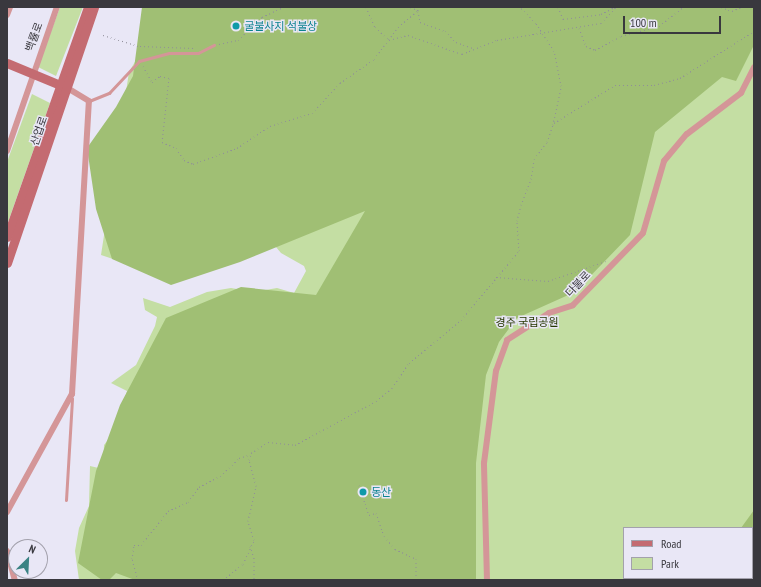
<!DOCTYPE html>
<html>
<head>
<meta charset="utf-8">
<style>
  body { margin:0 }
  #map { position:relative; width:761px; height:587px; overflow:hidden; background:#e9e7f6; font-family:"PT Sans Narrow","Noto Sans KR",sans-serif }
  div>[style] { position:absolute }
  .green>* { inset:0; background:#c4dea3 }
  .forest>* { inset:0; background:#a0bf74 }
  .path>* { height:1px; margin-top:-0.5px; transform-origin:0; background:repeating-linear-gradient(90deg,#908e99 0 1px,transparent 0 4px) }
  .lane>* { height:3px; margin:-1.5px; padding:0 1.5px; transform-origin:1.5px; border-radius:1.5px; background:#d49698 }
  .street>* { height:6px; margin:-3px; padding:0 3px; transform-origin:3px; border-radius:3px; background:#d49698 }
  .secondary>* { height:9px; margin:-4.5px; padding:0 4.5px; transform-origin:4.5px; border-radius:4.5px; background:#c46b71 }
  .dots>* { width:11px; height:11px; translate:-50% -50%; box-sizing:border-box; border:2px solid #e9e7f6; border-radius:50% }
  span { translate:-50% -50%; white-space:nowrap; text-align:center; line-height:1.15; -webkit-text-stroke:3px #e9e7f6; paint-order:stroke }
  .culture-label { font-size:11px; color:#0d838f }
  .left { translate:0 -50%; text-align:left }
  .street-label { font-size:11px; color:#39383e }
  .park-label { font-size:11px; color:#263800 }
  .frame { position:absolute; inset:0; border:8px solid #39383e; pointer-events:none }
  .legend { position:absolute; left:623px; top:527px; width:130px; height:52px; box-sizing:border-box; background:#e9e7f6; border:1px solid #a3a1ac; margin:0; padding:5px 7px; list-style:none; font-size:12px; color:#39383e }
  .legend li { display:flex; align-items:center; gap:8px; height:20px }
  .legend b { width:20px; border:1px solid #a3a1ac }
  .north { position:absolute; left:8px; top:539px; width:40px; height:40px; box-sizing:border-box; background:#e9e7f6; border:1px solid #a3a1ac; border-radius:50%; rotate:24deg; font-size:11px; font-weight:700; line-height:16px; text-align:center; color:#39383e }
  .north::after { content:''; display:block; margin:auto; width:14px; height:18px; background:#3b8384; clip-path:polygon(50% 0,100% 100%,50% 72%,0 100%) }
  .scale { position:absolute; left:623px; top:16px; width:98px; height:18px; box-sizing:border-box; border:2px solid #39383e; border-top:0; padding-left:5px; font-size:12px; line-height:14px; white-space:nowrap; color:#39383e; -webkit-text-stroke:3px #e9e7f6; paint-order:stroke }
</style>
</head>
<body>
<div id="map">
  <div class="green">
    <i style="clip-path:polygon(60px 7px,83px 7px,56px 76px,38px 67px)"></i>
    <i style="clip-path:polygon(evenodd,754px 7px,754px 580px,79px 580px,75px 551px,79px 528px,89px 506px,90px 466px,103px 469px,104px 445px,117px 428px,127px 391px,111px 383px,136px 365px,155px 326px,157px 317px,145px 310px,143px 298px,170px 307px,207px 292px,231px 288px,254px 292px,277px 288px,294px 293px,306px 271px,304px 266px,281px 253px,266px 235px,158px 274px,101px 255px,129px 72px,143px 48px,754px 7px,624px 528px,752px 528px,752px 578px,624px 578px,624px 528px)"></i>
    <i style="clip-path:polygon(32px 94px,50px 103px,7px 225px,7px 162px)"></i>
  </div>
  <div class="forest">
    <i style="clip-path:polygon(142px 7px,754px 7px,754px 45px,736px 81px,722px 77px,655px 132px,630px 235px,575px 292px,517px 318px,499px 342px,486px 375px,476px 463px,476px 580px,135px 580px,116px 573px,109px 580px,102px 580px,78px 563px,96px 471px,120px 405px,166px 318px,241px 287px,316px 295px,365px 211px,240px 262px,171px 285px,112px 259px,96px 209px,87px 148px,116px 107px,133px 76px)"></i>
    <i style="clip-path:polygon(754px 510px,754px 580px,716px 580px,752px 578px,752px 528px,741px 528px)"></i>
  </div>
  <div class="path">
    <i style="left:366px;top:7px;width:22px;rotate:66deg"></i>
    <i style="left:375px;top:27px;width:19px;rotate:43deg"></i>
    <i style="left:389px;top:40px;width:20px;rotate:-15deg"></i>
    <i style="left:408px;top:35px;width:57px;rotate:19.4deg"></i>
    <i style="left:462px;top:54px;width:38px;rotate:-22deg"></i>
    <i style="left:497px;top:40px;width:105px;rotate:-9.3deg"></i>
    <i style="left:601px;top:23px;width:22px;rotate:-47deg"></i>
    <i style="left:410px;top:7px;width:9px;rotate:21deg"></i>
    <i style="left:418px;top:10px;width:4px;rotate:-56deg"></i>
    <i style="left:558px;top:7px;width:13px;rotate:67deg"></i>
    <i style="left:563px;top:19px;width:38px;rotate:-7deg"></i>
    <i style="left:601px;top:14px;width:16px;rotate:-27deg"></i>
    <i style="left:721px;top:7px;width:12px;rotate:20deg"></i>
    <i style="left:732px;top:11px;width:10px;rotate:-24deg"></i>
    <i style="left:418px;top:11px;width:11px;rotate:80deg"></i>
    <i style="left:420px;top:22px;width:27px;rotate:20deg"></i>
    <i style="left:445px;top:31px;width:16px;rotate:45deg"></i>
    <i style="left:456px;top:42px;width:20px;rotate:20deg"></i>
    <i style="left:579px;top:28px;width:19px;rotate:69deg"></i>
    <i style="left:586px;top:46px;width:10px;rotate:24deg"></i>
    <i style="left:595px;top:50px;width:30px;rotate:-28deg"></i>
    <i style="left:621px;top:36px;width:39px;rotate:-15deg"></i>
    <i style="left:659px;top:26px;width:31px;rotate:-38deg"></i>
    <i style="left:103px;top:35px;width:39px;rotate:17deg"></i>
    <i style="left:140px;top:46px;width:54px;rotate:2.1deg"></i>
    <i style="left:219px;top:44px;width:19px;rotate:-12deg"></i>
    <i style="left:238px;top:40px;width:33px;rotate:-44deg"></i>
    <i style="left:262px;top:17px;width:23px;rotate:-25deg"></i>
    <i style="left:143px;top:66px;width:18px;rotate:61deg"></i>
    <i style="left:152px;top:82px;width:10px;rotate:-37deg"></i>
    <i style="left:160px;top:76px;width:9px;rotate:13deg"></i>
    <i style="left:169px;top:78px;width:64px;rotate:96.2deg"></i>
    <i style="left:162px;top:142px;width:15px;rotate:23deg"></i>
    <i style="left:176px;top:148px;width:14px;rotate:56deg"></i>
    <i style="left:184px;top:160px;width:10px;rotate:24deg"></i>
    <i style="left:193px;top:164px;width:47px;rotate:-20deg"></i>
    <i style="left:237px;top:148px;width:40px;rotate:-34deg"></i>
    <i style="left:270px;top:126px;width:44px;rotate:-17.2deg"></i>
    <i style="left:312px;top:113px;width:41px;rotate:-47deg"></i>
    <i style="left:340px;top:83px;width:42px;rotate:-35.2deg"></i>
    <i style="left:374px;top:59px;width:40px;rotate:-53deg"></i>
    <i style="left:398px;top:27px;width:26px;rotate:-40deg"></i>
    <i style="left:554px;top:123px;width:72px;rotate:-31.9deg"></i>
    <i style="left:615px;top:85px;width:39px"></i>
    <i style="left:654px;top:85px;width:27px;rotate:-15deg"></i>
    <i style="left:680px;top:78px;width:88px;rotate:-32.4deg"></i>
    <i style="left:496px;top:277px;width:52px;rotate:4.4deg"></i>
    <i style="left:548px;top:281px;width:61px;rotate:-19deg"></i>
    <i style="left:359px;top:485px;width:32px;rotate:72deg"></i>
    <i style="left:369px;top:515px;width:7px;rotate:-16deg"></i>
    <i style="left:376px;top:513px;width:24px;rotate:71deg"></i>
    <i style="left:384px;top:536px;width:17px;rotate:50deg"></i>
    <i style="left:395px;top:549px;width:23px;rotate:25deg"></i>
    <i style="left:416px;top:559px;width:21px;rotate:90deg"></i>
    <i style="left:250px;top:546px;width:13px;rotate:72deg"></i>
    <i style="left:254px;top:558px;width:22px;rotate:90deg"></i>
    <i style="left:138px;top:580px;width:22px;rotate:-106deg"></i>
    <i style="left:132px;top:559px;width:14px;rotate:-82deg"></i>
    <i style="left:134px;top:545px;width:7px"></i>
    <i style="left:141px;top:545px;width:43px;rotate:-51.5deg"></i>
    <i style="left:168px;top:511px;width:22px;rotate:-24deg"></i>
    <i style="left:188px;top:502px;width:19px;rotate:-54deg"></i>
    <i style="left:199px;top:487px;width:24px;rotate:-28deg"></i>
    <i style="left:220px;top:476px;width:26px;rotate:-43deg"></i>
    <i style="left:239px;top:458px;width:10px;rotate:-17deg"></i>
    <i style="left:223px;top:580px;width:26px;rotate:-39deg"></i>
    <i style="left:243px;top:564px;width:26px;rotate:-65deg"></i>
    <i style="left:254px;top:540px;width:20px;rotate:-108deg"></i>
    <i style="left:248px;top:521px;width:36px;rotate:-77deg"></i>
    <i style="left:256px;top:486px;width:27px;rotate:-105deg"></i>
    <i style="left:249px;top:460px;width:7px;rotate:-74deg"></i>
    <i style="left:251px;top:453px;width:20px;rotate:-33deg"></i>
    <i style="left:268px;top:442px;width:27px;rotate:6deg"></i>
    <i style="left:295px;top:445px;width:92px;rotate:-28.5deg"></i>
    <i style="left:376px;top:401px;width:21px;rotate:-39deg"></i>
    <i style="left:392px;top:388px;width:30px;rotate:-56deg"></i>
    <i style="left:409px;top:363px;width:67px;rotate:-39.6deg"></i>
    <i style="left:461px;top:320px;width:90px;rotate:-50deg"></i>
    <i style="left:519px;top:251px;width:30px;rotate:-94deg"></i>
    <i style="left:517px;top:221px;width:16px;rotate:-76deg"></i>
    <i style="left:521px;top:205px;width:28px;rotate:-69deg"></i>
    <i style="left:531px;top:179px;width:20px;rotate:-81deg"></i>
    <i style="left:534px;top:159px;width:21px;rotate:-53deg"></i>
    <i style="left:547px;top:142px;width:18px;rotate:-71deg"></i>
    <i style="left:553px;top:125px;width:40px;rotate:-78deg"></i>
    <i style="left:561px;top:86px;width:36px;rotate:-101deg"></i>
    <i style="left:554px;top:51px;width:33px;rotate:-123deg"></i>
    <i style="left:536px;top:23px;width:23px;rotate:-135deg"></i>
  </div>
  <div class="lane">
    <i style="left:89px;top:101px;width:22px;rotate:-22deg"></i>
    <i style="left:109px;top:93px;width:44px;rotate:-46.8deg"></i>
    <i style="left:139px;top:61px;width:31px;rotate:-15deg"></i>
    <i style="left:169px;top:53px;width:29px"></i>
    <i style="left:198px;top:53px;width:18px;rotate:-27deg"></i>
    <i style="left:66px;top:500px;width:102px;rotate:-86.6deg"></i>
  </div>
  <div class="street">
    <i style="left:7px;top:15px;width:9px;rotate:-69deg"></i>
    <i style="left:7px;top:151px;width:152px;rotate:-70.9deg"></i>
    <i style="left:7px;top:512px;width:135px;rotate:-61.2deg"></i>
    <i style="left:72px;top:394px;width:293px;rotate:-86.7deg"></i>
    <i style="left:89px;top:101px;width:26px;rotate:-149deg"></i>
    <i style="left:7px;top:551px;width:30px;rotate:75deg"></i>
    <i style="left:487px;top:580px;width:117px;rotate:-91.5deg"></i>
    <i style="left:484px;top:463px;width:93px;rotate:-82.6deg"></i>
    <i style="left:496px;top:371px;width:33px;rotate:-70deg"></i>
    <i style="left:507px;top:340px;width:50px;rotate:-32.7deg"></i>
    <i style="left:549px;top:313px;width:25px;rotate:-18deg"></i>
    <i style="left:573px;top:305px;width:100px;rotate:-45.8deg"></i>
    <i style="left:643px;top:233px;width:75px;rotate:-73.7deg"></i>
    <i style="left:664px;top:161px;width:35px;rotate:-50deg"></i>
    <i style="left:687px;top:134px;width:68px;rotate:-37.2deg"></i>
    <i style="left:741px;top:93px;width:29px;rotate:-63deg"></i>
  </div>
  <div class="secondary">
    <i style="left:7px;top:63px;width:63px;rotate:22.5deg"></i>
    <i style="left:7px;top:237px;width:244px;rotate:-70.6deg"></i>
    <i style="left:7px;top:263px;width:270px;rotate:-71.2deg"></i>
  </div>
  <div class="dots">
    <i style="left:236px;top:26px;background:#0f9aa8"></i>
    <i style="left:363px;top:492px;background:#0f9aa8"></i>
  </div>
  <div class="culture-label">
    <span class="left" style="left:244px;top:26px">굴불사지 석불상</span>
    <span class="left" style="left:371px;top:492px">동산</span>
  </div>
  <div class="street-label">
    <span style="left:34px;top:37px;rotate:-70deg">백률로</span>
    <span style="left:39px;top:131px;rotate:-71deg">산업로</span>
    <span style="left:578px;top:284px;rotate:-47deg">다불로</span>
  </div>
  <div class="park-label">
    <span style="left:527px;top:322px">경주 국립공원</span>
  </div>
  <div class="frame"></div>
  <ul class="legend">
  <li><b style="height:5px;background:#c46b71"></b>Road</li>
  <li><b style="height:11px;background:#c4dea3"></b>Park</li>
  </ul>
  <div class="north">N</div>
  <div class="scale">100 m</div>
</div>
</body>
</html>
